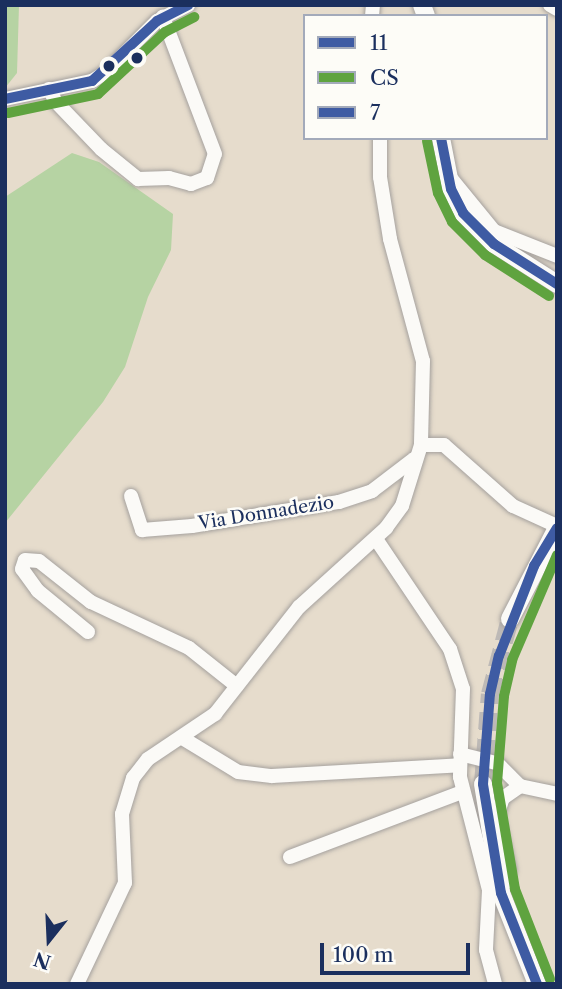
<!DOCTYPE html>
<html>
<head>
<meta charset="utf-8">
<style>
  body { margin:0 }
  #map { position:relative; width:562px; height:989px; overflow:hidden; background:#e6dccc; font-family:"Libre Caslon Text",serif }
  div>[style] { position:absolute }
  .green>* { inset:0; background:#b6d3a3 }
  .major-tunnel>* { height:18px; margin-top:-9px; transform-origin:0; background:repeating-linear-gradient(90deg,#bdb9b6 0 18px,transparent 0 27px) }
  .roads { filter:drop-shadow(0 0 2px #a5a19e) drop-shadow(0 0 2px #a5a19e) }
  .minor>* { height:14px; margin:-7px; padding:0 7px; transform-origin:7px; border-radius:7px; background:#fbfaf7 }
  .major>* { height:18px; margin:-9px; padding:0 9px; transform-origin:9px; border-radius:9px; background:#fbfaf7 }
  .bus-1>* { height:10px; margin:-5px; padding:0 5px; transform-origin:5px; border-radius:5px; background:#3e5ba3 }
  .bus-2>* { height:10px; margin:-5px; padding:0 5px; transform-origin:5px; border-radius:5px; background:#5fa33f }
  .bus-3>* { height:10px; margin:-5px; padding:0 5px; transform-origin:5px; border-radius:5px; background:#3e5ba3 }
  .dots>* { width:19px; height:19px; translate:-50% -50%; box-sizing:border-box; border:4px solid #fdfcf7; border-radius:50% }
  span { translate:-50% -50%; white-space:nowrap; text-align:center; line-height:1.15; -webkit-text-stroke:5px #fdfcf7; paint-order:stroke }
  .street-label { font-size:18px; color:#1b2f5e }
  .frame { position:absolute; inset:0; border:7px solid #1b2f5e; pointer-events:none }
  .legend { position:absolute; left:303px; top:14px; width:245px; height:126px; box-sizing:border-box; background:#fdfcf7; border:2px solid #a3aaba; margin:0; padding:9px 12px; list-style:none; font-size:21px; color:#1b2f5e }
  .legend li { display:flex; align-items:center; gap:14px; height:35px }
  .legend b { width:35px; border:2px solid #a3aaba }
  .north { position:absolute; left:14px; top:905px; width:70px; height:70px; -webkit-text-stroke:5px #fdfcf7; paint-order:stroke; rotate:198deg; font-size:19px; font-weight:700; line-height:28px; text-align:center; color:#1b2f5e }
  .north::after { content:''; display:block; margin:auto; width:24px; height:32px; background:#1b2f5e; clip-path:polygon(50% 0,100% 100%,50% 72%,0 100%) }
  .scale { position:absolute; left:320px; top:943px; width:150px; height:32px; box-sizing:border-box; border:4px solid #1b2f5e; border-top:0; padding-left:9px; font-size:21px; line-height:24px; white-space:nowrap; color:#1b2f5e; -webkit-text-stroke:5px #fdfcf7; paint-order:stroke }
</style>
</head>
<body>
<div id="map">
  <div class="green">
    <i style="clip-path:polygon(5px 5px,19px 5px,17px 73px,5px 88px)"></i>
    <i style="clip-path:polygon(72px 153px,99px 162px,173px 214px,171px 250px,148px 297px,125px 367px,103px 402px,5px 523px,5px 197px)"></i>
  </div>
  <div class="major-tunnel">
    <i style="left:483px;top:784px;width:90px;rotate:-85.6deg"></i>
    <i style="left:490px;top:694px;width:78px;rotate:-75.1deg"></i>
  </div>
  <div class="roads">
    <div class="minor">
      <i style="left:550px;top:5px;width:8px;rotate:30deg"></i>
      <i style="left:372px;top:16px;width:11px;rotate:-85deg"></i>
      <i style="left:49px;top:89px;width:15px;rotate:62deg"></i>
      <i style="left:56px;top:102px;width:65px;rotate:46.2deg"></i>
      <i style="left:101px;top:149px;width:48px;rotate:39deg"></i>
      <i style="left:138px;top:179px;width:31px;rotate:-2deg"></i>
      <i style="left:169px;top:178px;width:23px;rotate:15deg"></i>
      <i style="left:191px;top:184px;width:17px;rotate:-21deg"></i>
      <i style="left:207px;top:178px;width:25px;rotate:-72deg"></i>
      <i style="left:215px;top:154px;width:147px;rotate:-110.8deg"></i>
      <i style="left:5px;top:99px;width:89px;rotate:-11.7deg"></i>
      <i style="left:92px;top:81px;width:15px;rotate:-32deg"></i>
      <i style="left:105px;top:73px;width:74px;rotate:-45deg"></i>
      <i style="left:157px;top:21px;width:35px;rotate:-27deg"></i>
      <i style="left:380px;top:138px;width:39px;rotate:90deg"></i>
      <i style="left:380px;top:177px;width:63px;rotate:80.8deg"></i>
      <i style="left:390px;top:239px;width:126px;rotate:74.9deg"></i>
      <i style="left:423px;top:361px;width:84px;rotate:91.4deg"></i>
      <i style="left:449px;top:176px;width:71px;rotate:50.7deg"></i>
      <i style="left:494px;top:231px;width:68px;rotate:21.6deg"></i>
      <i style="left:131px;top:496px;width:36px;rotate:72deg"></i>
      <i style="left:142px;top:530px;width:50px;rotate:-4.6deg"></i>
      <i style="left:192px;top:526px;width:149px;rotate:-9.3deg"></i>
      <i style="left:339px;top:502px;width:35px;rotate:-18deg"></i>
      <i style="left:372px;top:491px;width:53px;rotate:-37.3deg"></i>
      <i style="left:376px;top:539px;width:133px;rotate:56.1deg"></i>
      <i style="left:450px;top:649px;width:42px;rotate:72deg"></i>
      <i style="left:463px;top:689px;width:88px;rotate:92deg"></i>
      <i style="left:460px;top:777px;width:117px;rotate:75.6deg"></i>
      <i style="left:489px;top:890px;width:60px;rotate:92.9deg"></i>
      <i style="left:486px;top:950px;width:35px;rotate:75deg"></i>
      <i style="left:88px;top:632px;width:65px;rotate:-140.6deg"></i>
      <i style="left:38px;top:591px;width:27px;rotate:-126deg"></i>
      <i style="left:22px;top:569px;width:9px;rotate:-72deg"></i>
      <i style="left:25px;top:560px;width:14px;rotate:4deg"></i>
      <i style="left:39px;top:561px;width:66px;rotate:38.3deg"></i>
      <i style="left:91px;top:602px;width:108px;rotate:25.1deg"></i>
      <i style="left:189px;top:648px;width:61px;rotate:38.4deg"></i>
      <i style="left:184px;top:739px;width:63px;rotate:31.4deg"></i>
      <i style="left:238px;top:772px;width:34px;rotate:7deg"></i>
      <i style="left:272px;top:776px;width:188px;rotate:-3.3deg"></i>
      <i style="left:460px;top:754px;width:38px;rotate:14deg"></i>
      <i style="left:497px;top:763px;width:33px;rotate:45deg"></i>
      <i style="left:290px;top:857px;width:184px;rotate:-20.7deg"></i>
      <i style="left:501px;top:893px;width:24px;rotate:-71deg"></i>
      <i style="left:509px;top:870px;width:55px;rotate:-102.5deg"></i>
      <i style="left:497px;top:816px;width:19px;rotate:-72deg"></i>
      <i style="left:503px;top:798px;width:21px;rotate:-35deg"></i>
      <i style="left:520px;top:786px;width:38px;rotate:12deg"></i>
      <i style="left:77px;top:984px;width:112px;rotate:-64.6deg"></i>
      <i style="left:125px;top:883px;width:69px;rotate:-92.5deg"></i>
      <i style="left:122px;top:814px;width:38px;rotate:-73deg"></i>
      <i style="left:133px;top:778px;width:24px;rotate:-52deg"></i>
      <i style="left:148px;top:759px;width:81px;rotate:-33.9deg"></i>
      <i style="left:215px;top:714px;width:136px;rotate:-51.9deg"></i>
      <i style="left:299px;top:607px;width:118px;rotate:-42.2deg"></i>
      <i style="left:386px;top:528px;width:27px;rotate:-54deg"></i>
      <i style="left:402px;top:506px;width:64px;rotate:-72.7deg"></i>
      <i style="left:421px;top:445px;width:23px"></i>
      <i style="left:444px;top:445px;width:92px;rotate:41.5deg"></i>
      <i style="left:513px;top:506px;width:48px;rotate:24.4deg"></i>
    </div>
    <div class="major">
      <i style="left:422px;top:5px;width:12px;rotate:70deg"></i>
      <i style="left:441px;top:138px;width:52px;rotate:78.9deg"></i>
      <i style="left:451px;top:189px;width:27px;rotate:63deg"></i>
      <i style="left:463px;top:213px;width:44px;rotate:45deg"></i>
      <i style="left:494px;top:244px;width:75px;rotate:32.4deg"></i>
      <i style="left:510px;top:619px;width:102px;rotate:-62.7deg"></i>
      <i style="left:483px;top:784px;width:110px;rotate:80.6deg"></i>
      <i style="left:501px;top:893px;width:98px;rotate:68.4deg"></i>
    </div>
  </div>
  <div class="bus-1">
    <i style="left:441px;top:138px;width:52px;rotate:78.9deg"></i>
    <i style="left:451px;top:189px;width:27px;rotate:63deg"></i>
    <i style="left:463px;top:213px;width:44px;rotate:45deg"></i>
    <i style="left:494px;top:244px;width:75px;rotate:32.4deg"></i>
    <i style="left:537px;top:984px;width:98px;rotate:-111.6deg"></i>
    <i style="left:501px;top:893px;width:110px;rotate:-99.4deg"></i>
    <i style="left:483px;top:784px;width:90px;rotate:-85.6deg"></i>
    <i style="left:490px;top:694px;width:39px;rotate:-77deg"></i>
    <i style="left:499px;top:656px;width:97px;rotate:-68.7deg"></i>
    <i style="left:534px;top:566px;width:44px;rotate:-58.8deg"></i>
  </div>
  <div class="bus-2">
    <i style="left:8px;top:113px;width:92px;rotate:-11.9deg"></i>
    <i style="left:98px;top:94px;width:91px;rotate:-42.8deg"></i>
    <i style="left:165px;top:32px;width:33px;rotate:-27deg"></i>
    <i style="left:427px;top:141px;width:53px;rotate:78.1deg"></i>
    <i style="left:438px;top:193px;width:32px;rotate:64deg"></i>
    <i style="left:452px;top:222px;width:47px;rotate:45deg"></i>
    <i style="left:485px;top:255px;width:76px;rotate:32.6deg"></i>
    <i style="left:550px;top:979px;width:97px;rotate:-111.3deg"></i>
    <i style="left:515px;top:889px;width:108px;rotate:-99.6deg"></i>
    <i style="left:497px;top:783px;width:87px;rotate:-85.4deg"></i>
    <i style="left:504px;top:696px;width:37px;rotate:-77deg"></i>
    <i style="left:512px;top:660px;width:114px;rotate:-66.8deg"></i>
  </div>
  <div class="bus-3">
    <i style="left:5px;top:99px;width:89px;rotate:-11.7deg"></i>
    <i style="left:92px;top:81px;width:88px;rotate:-42.7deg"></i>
    <i style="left:157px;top:21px;width:35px;rotate:-27deg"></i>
  </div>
  <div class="dots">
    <i style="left:137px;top:58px;background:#1b2f5e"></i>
    <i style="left:109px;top:66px;background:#1b2f5e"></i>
  </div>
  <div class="street-label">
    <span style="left:266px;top:513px;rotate:-9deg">Via Donnadezio</span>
  </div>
  <div class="frame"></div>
  <ul class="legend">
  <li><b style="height:9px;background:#3e5ba3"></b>11</li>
  <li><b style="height:9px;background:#5fa33f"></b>CS</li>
  <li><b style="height:9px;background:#3e5ba3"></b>7</li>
  </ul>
  <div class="north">N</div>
  <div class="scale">100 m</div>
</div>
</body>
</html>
